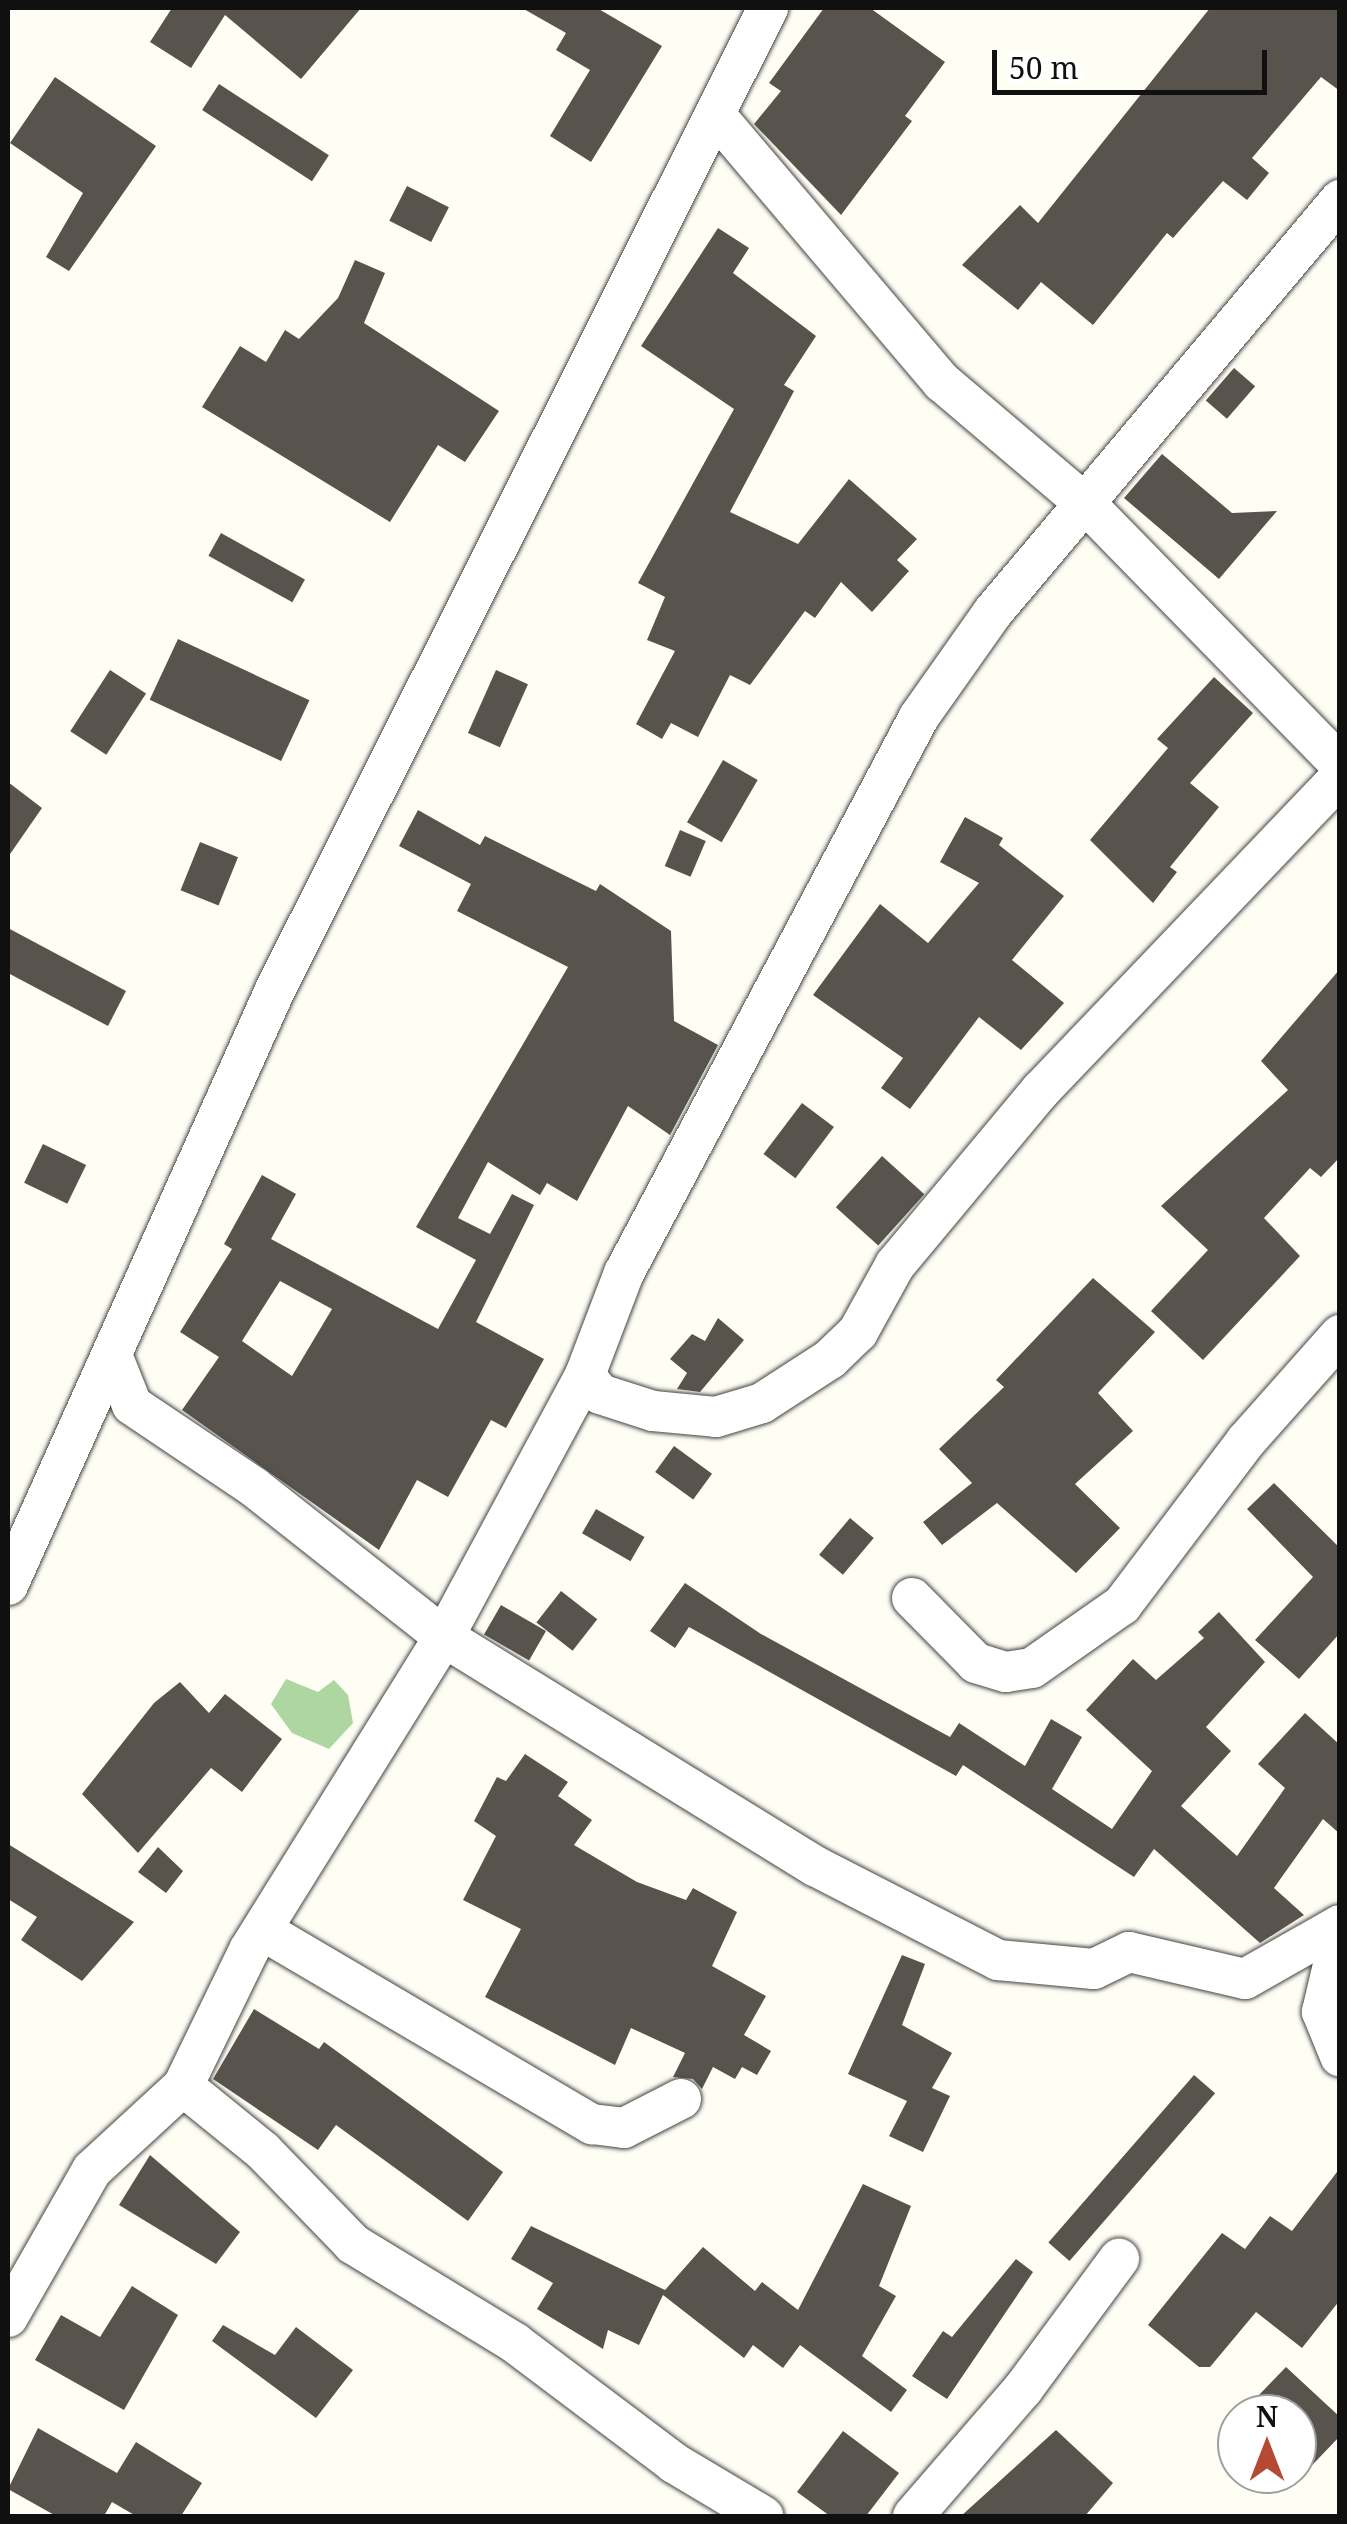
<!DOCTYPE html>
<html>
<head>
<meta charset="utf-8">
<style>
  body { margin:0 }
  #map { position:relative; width:1347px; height:2524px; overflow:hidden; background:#fefef5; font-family:"Noto Serif",serif }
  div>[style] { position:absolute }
  .forest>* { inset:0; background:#add6a0 }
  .building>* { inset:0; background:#58544d; transform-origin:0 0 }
  .roads { filter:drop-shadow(0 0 2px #434343) drop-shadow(0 0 2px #434343) }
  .street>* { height:40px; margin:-20px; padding:0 20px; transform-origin:20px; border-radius:20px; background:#fff }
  span { translate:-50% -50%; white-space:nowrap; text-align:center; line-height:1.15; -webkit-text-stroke:10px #fff; paint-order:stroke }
  .frame { position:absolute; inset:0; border:10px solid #101010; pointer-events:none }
  .north { position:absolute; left:1217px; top:2394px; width:100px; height:100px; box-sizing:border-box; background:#fff; border:2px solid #9f9f9f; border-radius:50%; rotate:0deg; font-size:28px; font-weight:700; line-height:40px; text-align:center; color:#101010 }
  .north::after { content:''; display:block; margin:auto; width:35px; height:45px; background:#b64933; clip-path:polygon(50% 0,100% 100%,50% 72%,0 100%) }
  .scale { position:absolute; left:992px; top:50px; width:275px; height:45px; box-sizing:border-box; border:5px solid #101010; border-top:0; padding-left:12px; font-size:30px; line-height:35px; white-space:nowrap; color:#101010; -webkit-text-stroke:8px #fff; paint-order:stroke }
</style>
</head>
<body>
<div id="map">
  <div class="forest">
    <i style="clip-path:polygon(286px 1679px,318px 1692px,334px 1680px,348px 1695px,353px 1723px,329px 1749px,292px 1733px,271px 1704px)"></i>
  </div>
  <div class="building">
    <i style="clip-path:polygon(172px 8px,361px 8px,301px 79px,225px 15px,191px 68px,150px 42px)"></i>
    <i style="clip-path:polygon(522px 8px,597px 8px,662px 46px,591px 162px,550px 136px,590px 70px,556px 50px,566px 33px)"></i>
    <i style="clip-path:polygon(824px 8px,870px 8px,945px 62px,905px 116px,912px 121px,841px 215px,754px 124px,781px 91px,769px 83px)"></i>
    <i style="clip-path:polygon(1210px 8px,1340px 8px,1340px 91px,1321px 77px,1252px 158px,1269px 173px,1247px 200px,1223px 181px,1173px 238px,1167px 233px,1093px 325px,1041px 282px,1018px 310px,962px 265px,1020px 205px,1038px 223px)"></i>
    <i style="clip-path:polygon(55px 77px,156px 146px,69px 271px,46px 257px,83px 193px,10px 143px)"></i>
    <i style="left:219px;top:84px;width:131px;height:31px;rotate:33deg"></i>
    <i style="left:407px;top:186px;width:47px;height:39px;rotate:27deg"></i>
    <i style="clip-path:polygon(718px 228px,749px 248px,733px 273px,816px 336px,784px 385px,794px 391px,730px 512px,798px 544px,849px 479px,917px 539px,897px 560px,909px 571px,872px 612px,841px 582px,815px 618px,805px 611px,750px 685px,730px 675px,698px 737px,671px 723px,662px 739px,636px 724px,675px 651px,647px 640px,665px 597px,638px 583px,734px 409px,641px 346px)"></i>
    <i style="clip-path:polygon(355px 260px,385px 273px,364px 323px,499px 411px,465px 462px,438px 445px,390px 522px,202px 407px,240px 346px,266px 362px,285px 330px,299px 339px,338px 298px)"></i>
    <i style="left:1234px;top:368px;width:28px;height:43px;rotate:41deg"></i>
    <i style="clip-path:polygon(1162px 454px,1232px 513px,1277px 511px,1219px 579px,1124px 498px)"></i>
    <i style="left:221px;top:533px;width:96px;height:26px;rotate:29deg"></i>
    <i style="left:178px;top:639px;width:145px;height:67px;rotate:25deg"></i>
    <i style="left:110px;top:670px;width:43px;height:73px;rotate:33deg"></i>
    <i style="left:496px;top:670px;width:35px;height:69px;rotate:24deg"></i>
    <i style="clip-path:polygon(1214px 677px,1253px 713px,1190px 783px,1219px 807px,1170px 867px,1177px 872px,1153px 903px,1090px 840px,1168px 748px,1157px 739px)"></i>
    <i style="left:723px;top:760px;width:40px;height:72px;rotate:30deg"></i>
    <i style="clip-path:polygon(8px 782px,42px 808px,8px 857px)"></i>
    <i style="clip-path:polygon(evenodd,418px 810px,480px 845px,485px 836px,596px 891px,600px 884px,671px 931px,674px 1021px,718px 1045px,670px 1135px,628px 1106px,577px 1201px,547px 1183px,540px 1195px,488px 1162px,458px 1218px,490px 1234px,512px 1194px,534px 1205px,476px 1322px,544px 1359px,506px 1428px,491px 1420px,448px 1497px,417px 1480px,379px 1550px,182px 1410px,219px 1357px,180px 1332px,232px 1249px,224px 1244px,262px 1175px,296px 1194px,271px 1239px,438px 1329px,476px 1260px,416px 1227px,568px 967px,457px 911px,471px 884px,399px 846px,418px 810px,280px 1281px,332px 1309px,292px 1376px,242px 1341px,280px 1281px)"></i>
    <i style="clip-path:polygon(965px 817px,1003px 838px,999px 845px,1064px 896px,1012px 960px,1064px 1003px,1021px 1050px,979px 1017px,910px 1109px,881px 1088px,903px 1058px,813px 995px,880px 904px,928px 943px,979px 883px,940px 862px)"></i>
    <i style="left:680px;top:830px;width:28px;height:39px;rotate:23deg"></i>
    <i style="left:200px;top:842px;width:41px;height:52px;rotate:22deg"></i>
    <i style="clip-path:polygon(8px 928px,126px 991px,108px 1026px,8px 973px)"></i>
    <i style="clip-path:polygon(1340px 969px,1340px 1157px,1321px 1177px,1310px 1168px,1264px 1218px,1300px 1256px,1203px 1360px,1151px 1311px,1208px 1250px,1161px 1206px,1288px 1090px,1261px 1061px)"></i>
    <i style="left:802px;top:1103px;width:40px;height:64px;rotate:37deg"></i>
    <i style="left:43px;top:1144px;width:48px;height:43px;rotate:26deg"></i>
    <i style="left:882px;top:1156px;width:57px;height:69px;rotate:42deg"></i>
    <i style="clip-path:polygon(1093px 1278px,1155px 1332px,1098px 1393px,1133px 1431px,1075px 1484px,1120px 1528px,1076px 1573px,997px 1503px,942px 1545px,923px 1522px,972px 1483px,939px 1449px,1004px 1387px,996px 1380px)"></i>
    <i style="clip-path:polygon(718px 1318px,744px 1340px,700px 1392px,677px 1389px,687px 1373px,670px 1359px,692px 1334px,705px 1341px)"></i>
    <i style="left:674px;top:1446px;width:47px;height:32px;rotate:36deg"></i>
    <i style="clip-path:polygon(1274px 1483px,1340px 1548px,1340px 1633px,1299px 1679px,1255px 1640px,1313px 1577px,1247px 1509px)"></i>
    <i style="left:596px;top:1509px;width:56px;height:28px;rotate:30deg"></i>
    <i style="left:850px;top:1518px;width:31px;height:48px;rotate:40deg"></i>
    <i style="clip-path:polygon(685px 1583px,761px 1634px,950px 1737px,959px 1723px,1025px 1766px,1051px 1719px,1082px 1737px,1052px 1789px,1112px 1829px,1152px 1771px,1086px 1710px,1133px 1659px,1156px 1680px,1204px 1638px,1198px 1632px,1219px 1612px,1265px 1662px,1206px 1727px,1231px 1751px,1181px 1806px,1237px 1856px,1285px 1788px,1258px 1764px,1305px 1713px,1340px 1745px,1340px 1834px,1323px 1819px,1274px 1888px,1304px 1915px,1260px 1943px,1154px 1849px,1134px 1877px,963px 1765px,956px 1776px,689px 1627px,675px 1648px,650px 1631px)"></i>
    <i style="left:561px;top:1591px;width:46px;height:40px;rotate:38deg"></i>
    <i style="left:501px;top:1605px;width:52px;height:34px;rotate:30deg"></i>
    <i style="clip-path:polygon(180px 1682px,209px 1713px,225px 1694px,282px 1739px,242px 1792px,211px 1768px,138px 1853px,82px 1794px,154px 1703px)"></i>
    <i style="clip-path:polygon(525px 1754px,568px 1782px,558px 1796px,592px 1820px,574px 1845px,637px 1882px,686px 1900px,693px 1888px,737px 1912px,712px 1966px,766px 1996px,744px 2035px,771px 2051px,757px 2075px,742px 2067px,735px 2079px,713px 2067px,702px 2089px,693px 2079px,673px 2077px,685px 2053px,631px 2028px,615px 2065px,485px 1997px,521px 1929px,463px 1900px,496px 1836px,474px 1821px,497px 1777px,506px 1781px)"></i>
    <i style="clip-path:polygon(8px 1844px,134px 1922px,82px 1981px,21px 1940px,37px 1917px,8px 1899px)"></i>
    <i style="clip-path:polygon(158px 1847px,183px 1871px,166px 1893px,138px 1872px)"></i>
    <i style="clip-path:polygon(902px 1955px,925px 1964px,902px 2025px,952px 2053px,932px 2088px,950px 2096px,923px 2152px,889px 2136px,907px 2101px,848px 2074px)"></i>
    <i style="clip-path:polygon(254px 2009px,319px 2049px,324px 2042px,503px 2172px,468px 2221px,336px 2125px,318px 2150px,213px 2079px)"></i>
    <i style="left:1194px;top:2075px;width:28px;height:222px;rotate:41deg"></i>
    <i style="clip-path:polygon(150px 2155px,240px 2232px,216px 2264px,119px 2205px)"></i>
    <i style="clip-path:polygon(1340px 2168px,1340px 2300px,1302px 2348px,1256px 2312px,1210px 2367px,1199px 2367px,1148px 2325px,1222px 2233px,1245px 2249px,1270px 2216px,1292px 2231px)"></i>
    <i style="clip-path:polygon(863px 2184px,911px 2206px,879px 2286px,896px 2296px,862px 2356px,907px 2390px,891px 2412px,800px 2345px,783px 2368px,753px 2345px,744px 2358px,663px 2295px,639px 2345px,608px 2330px,603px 2349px,537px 2309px,553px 2283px,511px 2259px,531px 2226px,665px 2290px,703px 2247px,755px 2291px,762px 2282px,798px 2310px)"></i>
    <i style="clip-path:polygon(1016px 2259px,1033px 2272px,947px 2399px,912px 2376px,943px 2331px,952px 2337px)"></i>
    <i style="clip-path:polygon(132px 2286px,178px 2315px,124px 2410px,35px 2360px,61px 2315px,100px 2337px)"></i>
    <i style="clip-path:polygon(223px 2325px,275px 2355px,296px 2327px,353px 2370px,316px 2418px,212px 2341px)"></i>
    <i style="clip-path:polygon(1286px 2367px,1340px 2417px,1340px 2436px,1297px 2481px,1297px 2414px,1277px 2414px,1258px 2396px)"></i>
    <i style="clip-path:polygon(38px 2428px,117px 2473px,136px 2442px,202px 2483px,181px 2516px,136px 2516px,112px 2502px,104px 2516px,56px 2516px,8px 2489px)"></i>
    <i style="clip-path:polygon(1056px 2430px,1113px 2483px,1085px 2516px,961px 2516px)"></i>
    <i style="clip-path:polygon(843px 2431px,899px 2473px,866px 2516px,830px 2516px,797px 2492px)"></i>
  </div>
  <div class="roads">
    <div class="street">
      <i style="left:717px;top:117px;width:348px;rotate:49.7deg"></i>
      <i style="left:942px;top:382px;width:193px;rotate:40.4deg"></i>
      <i style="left:1089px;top:507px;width:359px;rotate:45.7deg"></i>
      <i style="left:114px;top:1360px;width:48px;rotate:68.2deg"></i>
      <i style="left:132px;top:1405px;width:147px;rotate:33.9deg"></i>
      <i style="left:254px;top:1487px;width:242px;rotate:38.3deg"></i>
      <i style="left:444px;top:1637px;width:436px;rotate:31.7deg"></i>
      <i style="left:815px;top:1866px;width:206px;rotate:27.2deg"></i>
      <i style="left:998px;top:1960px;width:96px;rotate:5.4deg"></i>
      <i style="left:1094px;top:1969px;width:39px;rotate:-26deg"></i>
      <i style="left:1129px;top:1952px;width:119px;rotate:13.1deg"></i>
      <i style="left:1245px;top:1979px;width:109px;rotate:-29.6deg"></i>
      <i style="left:585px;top:1375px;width:24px;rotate:52deg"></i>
      <i style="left:600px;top:1394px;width:56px;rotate:17.8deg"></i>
      <i style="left:653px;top:1411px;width:63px;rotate:5.4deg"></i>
      <i style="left:716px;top:1417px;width:48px;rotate:-16.9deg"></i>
      <i style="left:762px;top:1403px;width:81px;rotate:-32.9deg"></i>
      <i style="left:830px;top:1359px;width:39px;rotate:-44deg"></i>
      <i style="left:858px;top:1332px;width:77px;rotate:-61.1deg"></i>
      <i style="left:895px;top:1265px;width:228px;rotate:-50.2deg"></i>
      <i style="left:1041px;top:1090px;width:433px;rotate:-46.3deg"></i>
      <i style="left:8px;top:1585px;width:652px;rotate:-65.83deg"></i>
      <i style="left:275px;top:990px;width:1099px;rotate:-63.34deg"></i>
      <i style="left:912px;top:1598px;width:91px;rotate:45.4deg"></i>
      <i style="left:976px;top:1663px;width:31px;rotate:17deg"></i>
      <i style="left:1006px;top:1672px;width:26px;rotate:-9deg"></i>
      <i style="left:1032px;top:1668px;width:110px;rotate:-35deg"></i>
      <i style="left:1122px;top:1605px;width:206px;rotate:-52.9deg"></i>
      <i style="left:1246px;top:1441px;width:142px;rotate:-48.4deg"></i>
      <i style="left:262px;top:1930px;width:383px;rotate:30.5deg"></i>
      <i style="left:592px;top:2124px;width:32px;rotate:7deg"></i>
      <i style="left:624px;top:2128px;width:64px;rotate:-27deg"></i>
      <i style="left:1340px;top:1935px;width:79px;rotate:103.2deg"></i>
      <i style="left:1322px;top:2012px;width:48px;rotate:67.8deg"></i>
      <i style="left:183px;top:2086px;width:103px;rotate:39.1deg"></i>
      <i style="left:263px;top:2151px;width:129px;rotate:45.9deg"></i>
      <i style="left:353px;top:2244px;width:190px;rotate:31.4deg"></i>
      <i style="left:515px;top:2343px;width:199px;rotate:37deg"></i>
      <i style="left:674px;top:2463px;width:104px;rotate:30.8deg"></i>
      <i style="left:8px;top:2317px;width:169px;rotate:-60.3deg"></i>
      <i style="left:92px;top:2170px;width:124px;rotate:-42.7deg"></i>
      <i style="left:183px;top:2086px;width:151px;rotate:-64.1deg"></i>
      <i style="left:249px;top:1950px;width:369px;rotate:-58.1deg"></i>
      <i style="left:444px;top:1637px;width:298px;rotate:-61.7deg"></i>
      <i style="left:585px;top:1375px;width:109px;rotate:-69.1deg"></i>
      <i style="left:624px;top:1273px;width:629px;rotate:-62.05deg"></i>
      <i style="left:919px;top:717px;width:128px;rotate:-54.8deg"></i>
      <i style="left:993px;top:612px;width:539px;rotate:-49.89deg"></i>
      <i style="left:913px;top:2516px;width:168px;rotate:-49.1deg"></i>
      <i style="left:1023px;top:2389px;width:162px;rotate:-53.6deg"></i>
    </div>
  </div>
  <div class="frame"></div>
  <div class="north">N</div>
  <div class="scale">50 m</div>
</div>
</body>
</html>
